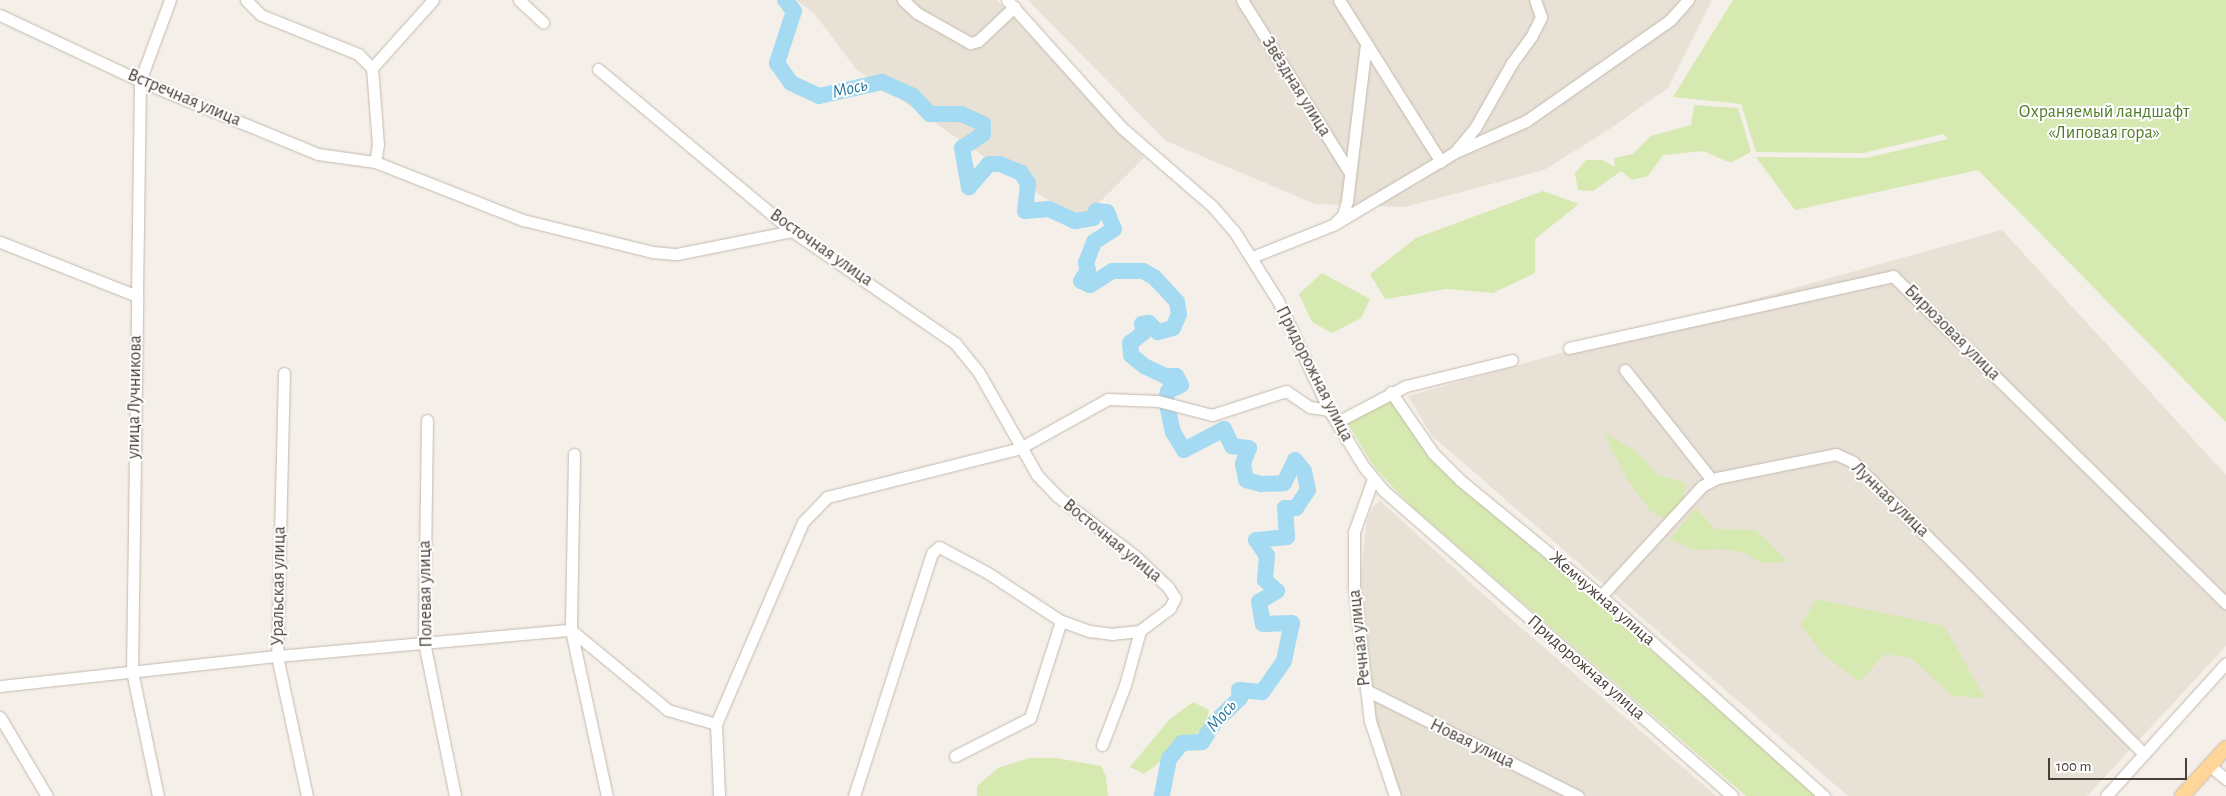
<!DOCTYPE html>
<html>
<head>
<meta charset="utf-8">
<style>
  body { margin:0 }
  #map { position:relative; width:2226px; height:796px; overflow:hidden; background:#f4efe8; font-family:"Alegreya Sans",sans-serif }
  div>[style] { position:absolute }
  .residential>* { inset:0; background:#e8e1d6 }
  .green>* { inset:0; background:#d6e9b0 }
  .river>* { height:16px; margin:-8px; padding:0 8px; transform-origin:8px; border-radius:8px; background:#a4daf2 }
  .roads { filter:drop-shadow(0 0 1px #c3b9ad) drop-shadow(0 0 1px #c3b9ad) }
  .minor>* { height:11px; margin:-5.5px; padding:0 5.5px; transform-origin:5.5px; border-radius:5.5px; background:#fff }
  .major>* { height:14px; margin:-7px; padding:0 7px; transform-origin:7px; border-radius:7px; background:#ffd697 }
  span { translate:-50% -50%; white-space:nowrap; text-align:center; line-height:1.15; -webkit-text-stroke:4px #fff; paint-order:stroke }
  .street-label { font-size:18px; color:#483f36 }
  .park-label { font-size:18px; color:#517c28 }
  .water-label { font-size:19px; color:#29799e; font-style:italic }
  .scale { position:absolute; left:2048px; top:758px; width:139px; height:22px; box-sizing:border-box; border:2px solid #483f36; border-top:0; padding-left:6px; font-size:15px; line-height:18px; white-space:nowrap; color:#483f36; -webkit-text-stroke:4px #fff; paint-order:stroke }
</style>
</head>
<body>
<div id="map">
  <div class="residential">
    <i style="clip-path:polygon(796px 0,997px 0,1144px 158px,1080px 222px,856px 69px,814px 13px)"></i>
    <i style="clip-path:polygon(1028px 0,1712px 0,1668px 88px,1608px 130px,1544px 170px,1405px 207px,1315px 204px,1166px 141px)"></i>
    <i style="clip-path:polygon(2002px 230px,2226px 475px,2226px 646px,2087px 796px,1848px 796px,1432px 436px,1408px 396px)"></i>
    <i style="clip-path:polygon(1380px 501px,1504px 613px,1716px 796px,1401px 796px,1379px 741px,1360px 582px,1367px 520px,1373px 507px)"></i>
  </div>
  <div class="green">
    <i style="clip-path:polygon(1733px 0,2226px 0,2226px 422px,1978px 170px,1795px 210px,1756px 157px,1866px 158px,1948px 139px,1943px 134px,1863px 153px,1756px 152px,1741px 104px,1673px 97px)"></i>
    <i style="clip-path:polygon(1694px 105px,1738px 108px,1751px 152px,1730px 163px,1704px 151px,1663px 155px,1648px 176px,1632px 180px,1621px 171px,1593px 191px,1578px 190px,1575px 173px,1586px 160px,1602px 160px,1615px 167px,1614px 158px,1633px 154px,1651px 136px,1691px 125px)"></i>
    <i style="clip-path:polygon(1543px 191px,1579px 204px,1535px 239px,1535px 273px,1493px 293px,1446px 289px,1385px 299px,1370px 274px,1416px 238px)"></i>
    <i style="clip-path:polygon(1322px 273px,1370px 299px,1361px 318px,1332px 333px,1312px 322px,1299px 294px)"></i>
    <i style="clip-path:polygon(1386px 399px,1394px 402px,1474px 497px,1819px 796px,1746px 796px,1411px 506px,1374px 467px,1347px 422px)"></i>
    <i style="clip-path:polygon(1603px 432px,1635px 450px,1658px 475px,1686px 483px,1683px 501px,1664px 519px,1651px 512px,1627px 479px)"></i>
    <i style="clip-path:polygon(1696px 508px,1715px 529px,1756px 530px,1788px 562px,1762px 563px,1745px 553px,1722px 549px,1694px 550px,1670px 539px)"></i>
    <i style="clip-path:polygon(1817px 599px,1944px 626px,1985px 698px,1952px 696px,1911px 658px,1885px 654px,1859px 682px,1824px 655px,1800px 625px)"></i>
    <i style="clip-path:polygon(1193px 702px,1209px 710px,1205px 727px,1144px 774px,1130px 767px,1169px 720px)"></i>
    <i style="clip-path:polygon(1029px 758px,1056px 758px,1101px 766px,1106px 777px,1108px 796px,977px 796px,977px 786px,998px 768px)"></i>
  </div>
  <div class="river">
    <i style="left:785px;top:0;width:14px;rotate:51deg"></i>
    <i style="left:794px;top:11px;width:55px;rotate:108.1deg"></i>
    <i style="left:777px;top:63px;width:24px;rotate:55deg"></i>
    <i style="left:791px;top:83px;width:31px;rotate:25deg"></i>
    <i style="left:819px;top:96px;width:65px;rotate:-12.5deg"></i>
    <i style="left:882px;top:82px;width:34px;rotate:24deg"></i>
    <i style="left:913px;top:96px;width:25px;rotate:47deg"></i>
    <i style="left:930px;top:114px;width:31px"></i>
    <i style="left:961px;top:114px;width:24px;rotate:24deg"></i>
    <i style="left:983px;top:124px;width:10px;rotate:90deg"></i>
    <i style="left:983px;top:134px;width:25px;rotate:146deg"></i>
    <i style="left:962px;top:148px;width:40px;rotate:80deg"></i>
    <i style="left:969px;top:187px;width:30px;rotate:-49deg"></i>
    <i style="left:989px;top:164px;width:11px"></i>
    <i style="left:1000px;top:164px;width:23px;rotate:23deg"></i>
    <i style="left:1021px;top:173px;width:12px;rotate:55deg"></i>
    <i style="left:1028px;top:183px;width:28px;rotate:96deg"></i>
    <i style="left:1025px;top:211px;width:24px;rotate:-5deg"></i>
    <i style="left:1049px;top:209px;width:29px;rotate:25deg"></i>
    <i style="left:1075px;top:221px;width:18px;rotate:-9deg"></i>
    <i style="left:1093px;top:218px;width:8px;rotate:-67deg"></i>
    <i style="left:1096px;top:211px;width:11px;rotate:5deg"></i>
    <i style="left:1107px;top:212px;width:18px;rotate:68deg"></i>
    <i style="left:1114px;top:229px;width:24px;rotate:147deg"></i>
    <i style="left:1094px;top:242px;width:22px;rotate:111deg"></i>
    <i style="left:1086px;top:263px;width:7px;rotate:74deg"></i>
    <i style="left:1088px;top:270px;width:13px;rotate:122deg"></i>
    <i style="left:1081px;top:281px;width:10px;rotate:24deg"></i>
    <i style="left:1090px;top:285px;width:26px;rotate:-32deg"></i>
    <i style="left:1112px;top:271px;width:31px"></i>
    <i style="left:1143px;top:271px;width:13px;rotate:29deg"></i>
    <i style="left:1154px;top:277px;width:34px;rotate:47deg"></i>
    <i style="left:1177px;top:302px;width:12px;rotate:81deg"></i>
    <i style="left:1179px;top:314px;width:15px;rotate:113deg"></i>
    <i style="left:1173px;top:328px;width:16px;rotate:165deg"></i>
    <i style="left:1158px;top:332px;width:13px;rotate:-135deg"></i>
    <i style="left:1149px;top:323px;width:7px;rotate:172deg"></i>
    <i style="left:1142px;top:324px;width:9px;rotate:84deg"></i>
    <i style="left:1143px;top:333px;width:16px;rotate:142deg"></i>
    <i style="left:1130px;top:343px;width:12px;rotate:85deg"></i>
    <i style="left:1131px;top:355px;width:17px;rotate:40deg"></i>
    <i style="left:1144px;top:366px;width:23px;rotate:25deg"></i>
    <i style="left:1165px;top:376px;width:11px"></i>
    <i style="left:1176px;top:376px;width:10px;rotate:61deg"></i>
    <i style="left:1181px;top:385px;width:14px;rotate:155deg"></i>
    <i style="left:1168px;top:391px;width:9px;rotate:103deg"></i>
    <i style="left:1166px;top:400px;width:33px;rotate:78deg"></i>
    <i style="left:1173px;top:432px;width:21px;rotate:59deg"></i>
    <i style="left:1184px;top:450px;width:45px;rotate:-27.7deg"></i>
    <i style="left:1224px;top:429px;width:19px;rotate:65deg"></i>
    <i style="left:1232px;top:446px;width:17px;rotate:7deg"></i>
    <i style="left:1249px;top:448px;width:17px;rotate:111deg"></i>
    <i style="left:1243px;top:464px;width:16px;rotate:79deg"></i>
    <i style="left:1246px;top:480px;width:16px;rotate:15deg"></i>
    <i style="left:1261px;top:484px;width:23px;rotate:-2deg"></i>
    <i style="left:1284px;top:483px;width:25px;rotate:-64deg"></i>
    <i style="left:1295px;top:460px;width:14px;rotate:51deg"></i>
    <i style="left:1304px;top:471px;width:19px;rotate:78deg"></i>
    <i style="left:1308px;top:490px;width:22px;rotate:124deg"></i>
    <i style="left:1296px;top:508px;width:11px;rotate:180deg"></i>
    <i style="left:1285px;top:508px;width:29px;rotate:86deg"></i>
    <i style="left:1287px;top:537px;width:31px;rotate:174deg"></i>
    <i style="left:1256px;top:540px;width:19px;rotate:55deg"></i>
    <i style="left:1267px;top:556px;width:24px;rotate:95deg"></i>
    <i style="left:1265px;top:580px;width:16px;rotate:43deg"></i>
    <i style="left:1277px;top:591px;width:21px;rotate:149deg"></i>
    <i style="left:1259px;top:602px;width:22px;rotate:80deg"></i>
    <i style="left:1263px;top:624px;width:29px;rotate:-2deg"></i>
    <i style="left:1292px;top:623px;width:39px;rotate:102deg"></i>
    <i style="left:1284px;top:661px;width:38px;rotate:125deg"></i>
    <i style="left:1262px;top:692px;width:23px;rotate:-175deg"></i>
    <i style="left:1239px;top:690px;width:8px;rotate:83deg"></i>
    <i style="left:1240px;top:698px;width:35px;rotate:136deg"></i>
    <i style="left:1215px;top:722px;width:24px;rotate:123deg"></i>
    <i style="left:1202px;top:742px;width:20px;rotate:177deg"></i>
    <i style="left:1182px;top:743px;width:21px;rotate:129deg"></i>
    <i style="left:1169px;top:759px;width:38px;rotate:101deg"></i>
  </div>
  <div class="roads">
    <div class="minor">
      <i style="left:246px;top:0;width:21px;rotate:45deg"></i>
      <i style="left:261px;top:15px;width:105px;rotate:21.9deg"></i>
      <i style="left:358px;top:54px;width:20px;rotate:45deg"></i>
      <i style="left:372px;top:68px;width:76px;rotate:85.5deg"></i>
      <i style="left:378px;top:144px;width:18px;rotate:99deg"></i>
      <i style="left:519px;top:0;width:33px;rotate:43deg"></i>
      <i style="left:903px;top:0;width:19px;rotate:43deg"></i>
      <i style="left:917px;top:13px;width:61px;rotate:29.5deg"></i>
      <i style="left:970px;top:43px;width:8px;rotate:-14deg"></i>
      <i style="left:978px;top:41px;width:50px;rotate:-43.4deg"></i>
      <i style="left:1007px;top:0;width:172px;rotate:48.1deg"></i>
      <i style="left:1122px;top:128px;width:119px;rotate:40.9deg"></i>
      <i style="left:1212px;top:206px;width:33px;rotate:49deg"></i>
      <i style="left:1234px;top:231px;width:83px;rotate:57.8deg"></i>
      <i style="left:1278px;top:301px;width:120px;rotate:64.9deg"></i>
      <i style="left:1329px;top:410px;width:67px;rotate:58.4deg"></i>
      <i style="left:1364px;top:467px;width:30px;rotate:50deg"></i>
      <i style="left:1383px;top:490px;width:464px;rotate:41.2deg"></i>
      <i style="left:1242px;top:0;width:204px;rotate:58deg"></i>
      <i style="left:1339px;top:0;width:191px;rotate:57.8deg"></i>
      <i style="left:0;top:15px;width:155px;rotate:25.2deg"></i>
      <i style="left:140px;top:81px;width:192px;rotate:22.3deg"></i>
      <i style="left:318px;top:154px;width:58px;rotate:8deg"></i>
      <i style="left:375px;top:162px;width:159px;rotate:21.4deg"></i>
      <i style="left:523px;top:220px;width:133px;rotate:13.9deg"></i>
      <i style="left:652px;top:252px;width:25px;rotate:5deg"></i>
      <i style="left:677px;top:254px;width:117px;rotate:-11.3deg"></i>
      <i style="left:372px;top:68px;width:91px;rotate:-48.1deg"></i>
      <i style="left:598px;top:69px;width:253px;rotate:39.9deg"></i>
      <i style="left:792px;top:231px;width:198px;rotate:34.5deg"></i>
      <i style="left:955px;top:343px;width:36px;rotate:51deg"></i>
      <i style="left:978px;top:371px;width:120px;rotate:60.4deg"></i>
      <i style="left:1037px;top:475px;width:29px;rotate:46deg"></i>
      <i style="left:1057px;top:496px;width:97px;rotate:37.5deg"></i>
      <i style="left:1134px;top:555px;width:47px;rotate:43.3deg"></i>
      <i style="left:1168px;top:587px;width:13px;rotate:58deg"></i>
      <i style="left:1175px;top:598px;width:11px;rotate:117deg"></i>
      <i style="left:1170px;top:608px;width:38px;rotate:143deg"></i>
      <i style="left:1140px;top:631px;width:27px;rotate:174deg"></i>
      <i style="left:1113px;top:634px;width:24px;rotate:-173deg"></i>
      <i style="left:1089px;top:631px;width:30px;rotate:-160deg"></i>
      <i style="left:1061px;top:621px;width:87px;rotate:-146.7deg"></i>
      <i style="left:988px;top:573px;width:55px;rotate:-152deg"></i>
      <i style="left:939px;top:547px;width:9px;rotate:139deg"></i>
      <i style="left:932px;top:553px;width:255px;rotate:107.8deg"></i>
      <i style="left:1458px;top:151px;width:74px;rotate:-23.8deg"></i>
      <i style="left:1526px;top:121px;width:176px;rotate:-35deg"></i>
      <i style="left:1670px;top:20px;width:27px;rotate:-48deg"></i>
      <i style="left:1336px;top:222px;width:10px;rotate:-45deg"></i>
      <i style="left:1343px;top:215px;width:15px;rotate:-74deg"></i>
      <i style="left:1347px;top:201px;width:159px;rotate:-83.1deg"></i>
      <i style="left:0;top:242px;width:147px;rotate:21.5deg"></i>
      <i style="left:1252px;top:257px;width:87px;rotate:-21.6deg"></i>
      <i style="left:1333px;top:225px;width:141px;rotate:-30.8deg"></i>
      <i style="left:1454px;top:153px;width:33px;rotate:-50deg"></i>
      <i style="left:1475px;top:128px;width:75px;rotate:-60.4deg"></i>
      <i style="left:1512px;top:63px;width:34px;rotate:-54deg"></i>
      <i style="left:1532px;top:35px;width:20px;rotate:-63deg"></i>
      <i style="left:1541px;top:17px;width:18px;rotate:-109deg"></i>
      <i style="left:1569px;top:348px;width:332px;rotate:-12.5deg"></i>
      <i style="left:1893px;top:276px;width:467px;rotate:44.5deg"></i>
      <i style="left:1625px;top:370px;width:140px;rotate:51.7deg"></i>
      <i style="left:284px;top:373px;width:283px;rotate:91.4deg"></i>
      <i style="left:277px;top:656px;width:143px;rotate:77.9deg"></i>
      <i style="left:1391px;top:392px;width:74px;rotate:55.5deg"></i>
      <i style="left:1433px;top:453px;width:38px;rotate:45deg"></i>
      <i style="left:1460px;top:480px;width:183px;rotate:39.4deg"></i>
      <i style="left:1601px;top:596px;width:300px;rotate:41.9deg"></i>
      <i style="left:427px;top:420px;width:222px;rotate:90.8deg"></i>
      <i style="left:424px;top:642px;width:157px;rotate:78.6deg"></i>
      <i style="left:1337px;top:422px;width:78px;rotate:-27.6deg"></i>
      <i style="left:1406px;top:386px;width:109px;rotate:-13.8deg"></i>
      <i style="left:574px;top:454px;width:176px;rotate:91deg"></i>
      <i style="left:571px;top:630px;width:170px;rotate:77.8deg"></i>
      <i style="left:1373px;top:479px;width:56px;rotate:109.7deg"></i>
      <i style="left:1354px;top:532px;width:55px;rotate:90deg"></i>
      <i style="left:1354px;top:587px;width:135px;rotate:83.2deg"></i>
      <i style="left:1370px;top:721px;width:79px;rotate:71.6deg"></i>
      <i style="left:1601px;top:596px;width:149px;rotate:-47.4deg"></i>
      <i style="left:1702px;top:486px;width:17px;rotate:-28deg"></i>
      <i style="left:1717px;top:478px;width:121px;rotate:-11.4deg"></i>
      <i style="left:1836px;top:454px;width:19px;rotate:25deg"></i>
      <i style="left:1853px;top:462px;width:412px;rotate:45.1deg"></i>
      <i style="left:0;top:686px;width:279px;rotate:-6.2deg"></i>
      <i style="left:277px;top:656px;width:295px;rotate:-5.1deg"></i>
      <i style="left:571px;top:630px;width:126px;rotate:39.5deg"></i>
      <i style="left:668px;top:710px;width:50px;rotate:16.3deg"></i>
      <i style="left:1366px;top:690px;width:237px;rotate:26.6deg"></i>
      <i style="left:0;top:717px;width:92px;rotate:59.3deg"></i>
      <i style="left:1102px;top:745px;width:64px;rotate:-69deg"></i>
      <i style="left:1125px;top:685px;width:56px;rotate:-74.5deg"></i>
      <i style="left:955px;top:756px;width:84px;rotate:-26.9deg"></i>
      <i style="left:1030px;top:718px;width:102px;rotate:-72.3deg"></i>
      <i style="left:2210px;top:766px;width:21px;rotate:39deg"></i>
      <i style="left:158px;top:796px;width:127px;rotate:-101.8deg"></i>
      <i style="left:132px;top:672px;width:376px;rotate:-89.2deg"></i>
      <i style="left:137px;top:296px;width:215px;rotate:-89.2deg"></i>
      <i style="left:140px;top:81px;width:86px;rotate:-69.7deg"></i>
      <i style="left:719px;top:796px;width:72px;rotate:-92.4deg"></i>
      <i style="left:716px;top:724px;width:220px;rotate:-66.7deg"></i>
      <i style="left:803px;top:522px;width:35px;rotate:-46deg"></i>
      <i style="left:827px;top:497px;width:199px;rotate:-14.2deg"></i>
      <i style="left:1020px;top:448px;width:101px;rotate:-29.1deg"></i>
      <i style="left:1108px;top:399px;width:50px;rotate:2.3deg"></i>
      <i style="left:1158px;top:401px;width:56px;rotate:14.5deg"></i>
      <i style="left:1212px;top:415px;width:78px;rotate:-18deg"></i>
      <i style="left:1286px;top:391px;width:29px;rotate:34deg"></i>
      <i style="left:1310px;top:407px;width:19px;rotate:9deg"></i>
      <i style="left:2106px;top:796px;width:179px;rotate:-47.9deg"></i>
    </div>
    <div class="major">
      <i style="left:2182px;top:796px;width:65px;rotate:-47.5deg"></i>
    </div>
  </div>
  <div class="street-label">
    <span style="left:1296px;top:87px;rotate:58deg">Звёздная улица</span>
    <span style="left:184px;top:98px;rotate:23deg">Встречная улица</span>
    <span style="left:821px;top:248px;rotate:35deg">Восточная улица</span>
    <span style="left:1952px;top:333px;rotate:45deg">Бирюзовая улица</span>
    <span style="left:1314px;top:374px;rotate:63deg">Придорожная улица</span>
    <span style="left:135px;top:397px;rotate:-89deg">улица Лучникова</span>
    <span style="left:1890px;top:500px;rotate:44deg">Лунная улица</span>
    <span style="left:1112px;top:541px;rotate:39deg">Восточная улица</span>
    <span style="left:279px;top:586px;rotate:-89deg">Уральская улица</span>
    <span style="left:426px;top:594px;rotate:-91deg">Полевая улица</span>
    <span style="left:1602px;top:599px;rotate:41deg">Жемчужная улица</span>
    <span style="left:1360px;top:638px;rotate:-96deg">Речная улица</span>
    <span style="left:1586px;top:668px;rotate:41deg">Придорожная улица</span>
    <span style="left:1472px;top:744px;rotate:26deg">Новая улица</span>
  </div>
  <div class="park-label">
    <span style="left:2104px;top:123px">Охраняемый ландшафт<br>«Липовая гора»</span>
  </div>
  <div class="water-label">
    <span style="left:850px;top:89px;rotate:-13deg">Мось</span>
    <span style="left:1222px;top:716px;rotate:-50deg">Мось</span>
  </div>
  <div class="scale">100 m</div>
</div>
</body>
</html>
